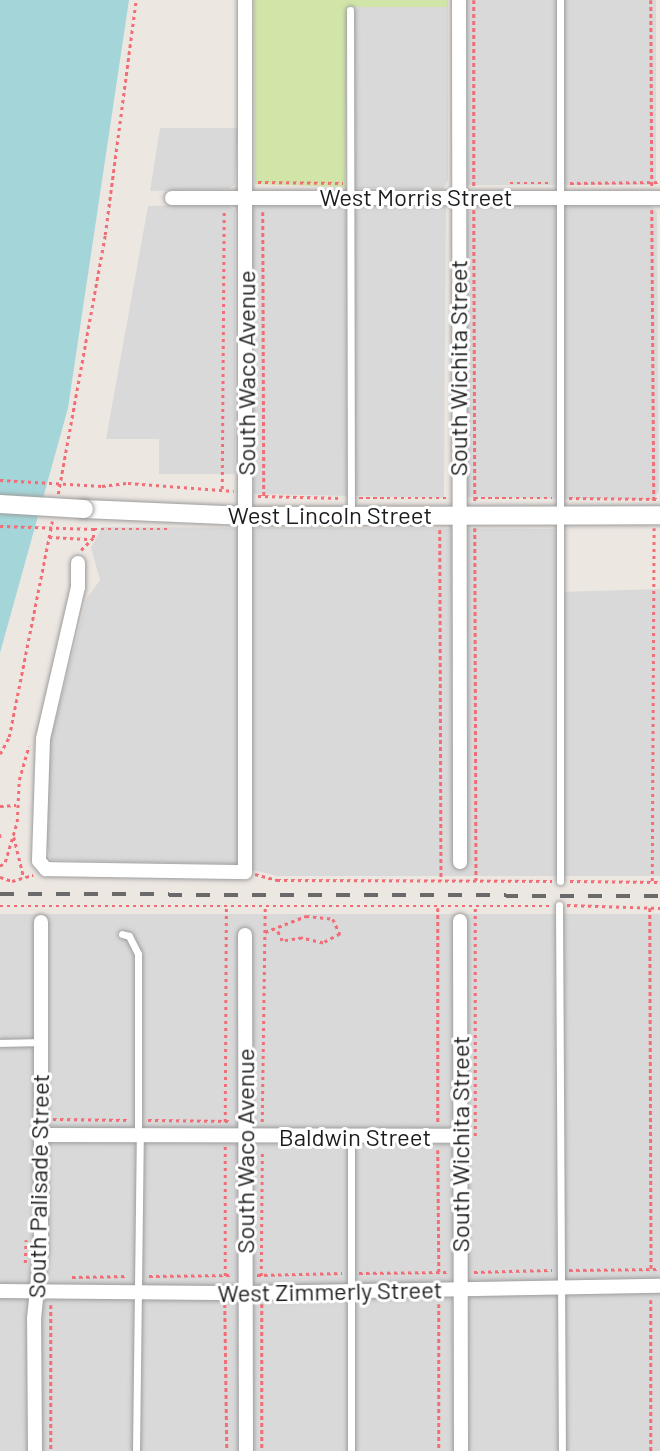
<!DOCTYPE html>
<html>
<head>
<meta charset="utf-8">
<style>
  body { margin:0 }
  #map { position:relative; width:660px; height:1451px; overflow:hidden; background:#ede7e2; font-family:Barlow,sans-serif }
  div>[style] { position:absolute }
  .residential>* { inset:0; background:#dad9d9; transform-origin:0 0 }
  .grass>* { inset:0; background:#d1e5a9 }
  .water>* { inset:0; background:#a4d5d8 }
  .path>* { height:2.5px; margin-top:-1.25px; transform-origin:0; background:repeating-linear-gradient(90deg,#f26e76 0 3.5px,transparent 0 7px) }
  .roads { filter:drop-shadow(0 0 2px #9d9d9d) drop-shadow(0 0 2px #9d9d9d) }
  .service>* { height:7px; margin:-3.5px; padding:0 3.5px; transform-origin:3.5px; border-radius:3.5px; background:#fff }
  .minor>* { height:14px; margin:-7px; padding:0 7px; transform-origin:7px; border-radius:7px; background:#fff }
  .tertiary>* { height:18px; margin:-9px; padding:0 9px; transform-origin:9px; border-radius:9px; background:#fff }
  .rail>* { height:3.5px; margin-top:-1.75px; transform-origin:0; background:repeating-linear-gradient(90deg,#6a6a6a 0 14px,transparent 0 28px) }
  .path-bridge>* { height:2.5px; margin-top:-1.25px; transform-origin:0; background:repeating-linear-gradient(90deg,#f26e76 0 3.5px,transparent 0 7px) }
  .bridges { filter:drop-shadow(0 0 2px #9d9d9d) drop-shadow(0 0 2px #9d9d9d) }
  .tertiary-bridge>* { height:18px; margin:-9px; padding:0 9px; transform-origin:9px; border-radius:9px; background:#fff }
  span { translate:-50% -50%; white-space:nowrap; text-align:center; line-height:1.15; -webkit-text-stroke:6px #fff; paint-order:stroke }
  .street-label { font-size:24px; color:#1c1c1c }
</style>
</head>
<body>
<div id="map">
  <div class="residential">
    <i style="left:465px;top:0;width:191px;height:185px"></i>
    <i style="clip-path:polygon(353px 7px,448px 7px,448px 180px,443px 189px,352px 188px)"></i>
    <i style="clip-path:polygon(160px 128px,238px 128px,235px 185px,228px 189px,150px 191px)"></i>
    <i style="clip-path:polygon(226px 203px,235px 211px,235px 474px,159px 474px,159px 439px,106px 439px,148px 206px)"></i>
    <i style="clip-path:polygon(474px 203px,649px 204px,657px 212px,659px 491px,653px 500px,465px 497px,466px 211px)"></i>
    <i style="clip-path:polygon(257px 204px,446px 207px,444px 498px,254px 494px,251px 212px)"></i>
    <i style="clip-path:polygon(102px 527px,559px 529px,558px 592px,660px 589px,660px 876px,277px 876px,229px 864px,51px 860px,45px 839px,48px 749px,87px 598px,100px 580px,91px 548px)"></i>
    <i style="left:660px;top:914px;width:537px;height:660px;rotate:90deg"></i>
  </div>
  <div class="grass">
    <i style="clip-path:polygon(254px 0,448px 0,448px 7px,347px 7px,345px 187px,255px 184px)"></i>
  </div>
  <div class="water">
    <i style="clip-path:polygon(0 0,129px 0,68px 408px,0 653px)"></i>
  </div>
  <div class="path">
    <i style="left:474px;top:0;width:186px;rotate:90deg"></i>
    <i style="left:651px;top:0;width:186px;rotate:89.7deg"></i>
    <i style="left:258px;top:182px;width:85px;rotate:0.7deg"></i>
    <i style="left:510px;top:183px;width:39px"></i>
    <i style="left:570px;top:183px;width:90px;rotate:-0.6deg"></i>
    <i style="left:474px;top:210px;width:291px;rotate:89.8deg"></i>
    <i style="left:652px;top:210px;width:291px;rotate:89.6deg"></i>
    <i style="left:263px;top:212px;width:284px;rotate:89.8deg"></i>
    <i style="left:102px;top:486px;width:26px;rotate:-7deg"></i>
    <i style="left:128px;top:483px;width:106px;rotate:4.3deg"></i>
    <i style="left:222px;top:489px;width:277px;rotate:-89.6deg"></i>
    <i style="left:58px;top:494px;width:263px;rotate:-79.7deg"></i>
    <i style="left:105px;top:235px;width:237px;rotate:-82.5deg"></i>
    <i style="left:258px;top:496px;width:84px;rotate:1.4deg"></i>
    <i style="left:359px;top:498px;width:88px"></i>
    <i style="left:474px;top:498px;width:78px"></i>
    <i style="left:569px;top:498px;width:91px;rotate:0.6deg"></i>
    <i style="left:475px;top:528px;width:352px;rotate:89.8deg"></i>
    <i style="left:94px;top:529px;width:76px"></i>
    <i style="left:440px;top:530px;width:350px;rotate:89.8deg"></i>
    <i style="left:49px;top:537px;width:39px;rotate:3deg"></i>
    <i style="left:81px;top:550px;width:17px;rotate:-45deg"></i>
    <i style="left:93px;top:538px;width:10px;rotate:-84deg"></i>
    <i style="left:0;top:754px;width:19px;rotate:-62deg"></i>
    <i style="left:9px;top:737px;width:220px;rotate:-78.7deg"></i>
    <i style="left:0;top:806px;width:16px;rotate:-4deg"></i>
    <i style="left:0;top:834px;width:4px;rotate:90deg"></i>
    <i style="left:14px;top:837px;width:42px;rotate:76.3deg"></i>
    <i style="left:0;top:866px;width:6px;rotate:-39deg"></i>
    <i style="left:5px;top:862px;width:42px;rotate:-73.3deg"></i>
    <i style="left:17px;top:822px;width:42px;rotate:-87.3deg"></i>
    <i style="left:19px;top:780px;width:35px;rotate:-74deg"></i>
    <i style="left:255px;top:874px;width:23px;rotate:15deg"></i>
    <i style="left:277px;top:880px;width:275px;rotate:0.2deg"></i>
    <i style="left:0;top:877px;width:13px;rotate:18deg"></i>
    <i style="left:12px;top:881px;width:22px;rotate:-16deg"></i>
    <i style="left:570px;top:881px;width:90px;rotate:0.6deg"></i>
    <i style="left:652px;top:881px;width:353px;rotate:-89.7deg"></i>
    <i style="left:567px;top:905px;width:93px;rotate:1.8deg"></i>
    <i style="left:0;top:906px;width:549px"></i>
    <i style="left:438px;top:908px;width:214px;rotate:90deg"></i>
    <i style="left:650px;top:908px;width:361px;rotate:89.8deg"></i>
    <i style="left:265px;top:932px;width:44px;rotate:-21.3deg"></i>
    <i style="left:306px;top:916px;width:27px;rotate:6deg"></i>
    <i style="left:333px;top:919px;width:17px;rotate:65deg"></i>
    <i style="left:340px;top:934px;width:19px;rotate:152deg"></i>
    <i style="left:323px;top:943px;width:22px;rotate:-167deg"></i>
    <i style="left:302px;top:938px;width:20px;rotate:171deg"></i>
    <i style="left:282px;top:941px;width:14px;rotate:-115deg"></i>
    <i style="left:53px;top:1119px;width:77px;rotate:0.7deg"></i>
    <i style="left:148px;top:1120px;width:84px;rotate:0.7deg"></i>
    <i style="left:225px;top:1122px;width:215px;rotate:-89.7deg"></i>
    <i style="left:262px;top:1122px;width:217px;rotate:-89.2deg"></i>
    <i style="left:475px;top:1136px;width:231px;rotate:-90deg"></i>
    <i style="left:438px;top:1150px;width:122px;rotate:89.5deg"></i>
    <i style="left:25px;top:1263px;width:23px;rotate:-88deg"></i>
    <i style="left:569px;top:1270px;width:91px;rotate:-0.6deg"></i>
    <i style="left:474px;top:1272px;width:78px;rotate:-1.5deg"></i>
    <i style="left:359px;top:1273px;width:88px;rotate:-0.7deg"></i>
    <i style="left:257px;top:1275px;width:85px;rotate:-1.3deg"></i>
    <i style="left:149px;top:1276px;width:84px;rotate:-0.7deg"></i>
    <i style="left:225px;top:1276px;width:130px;rotate:-90deg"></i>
    <i style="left:261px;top:1276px;width:126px;rotate:-89.5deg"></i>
    <i style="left:72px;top:1277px;width:56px;rotate:-1deg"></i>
    <i style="left:651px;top:1300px;width:151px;rotate:90deg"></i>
    <i style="left:225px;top:1304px;width:147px;rotate:89.2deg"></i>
    <i style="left:262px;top:1304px;width:147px;rotate:90deg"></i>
    <i style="left:439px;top:1304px;width:147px;rotate:90deg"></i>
    <i style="left:51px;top:1305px;width:146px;rotate:90deg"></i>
  </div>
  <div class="roads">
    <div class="service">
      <i style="left:350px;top:10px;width:505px;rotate:89.89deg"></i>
      <i style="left:560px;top:881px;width:881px;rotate:-90deg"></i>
      <i style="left:559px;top:905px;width:546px;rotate:89.69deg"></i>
      <i style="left:122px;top:934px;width:7px;rotate:16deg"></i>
      <i style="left:129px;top:936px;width:20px;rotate:63deg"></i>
      <i style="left:138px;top:954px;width:182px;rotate:90deg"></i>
      <i style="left:0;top:1043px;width:41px;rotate:-1.4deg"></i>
      <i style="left:136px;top:1451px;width:315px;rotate:-89.3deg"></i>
      <i style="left:351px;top:1451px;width:314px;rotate:-90deg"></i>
    </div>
    <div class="minor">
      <i style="left:459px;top:0;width:862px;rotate:89.93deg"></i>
      <i style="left:172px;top:198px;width:488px"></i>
      <i style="left:78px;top:563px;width:24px;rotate:90deg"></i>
      <i style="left:78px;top:587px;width:156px;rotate:103deg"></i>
      <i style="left:43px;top:739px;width:122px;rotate:91.9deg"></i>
      <i style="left:39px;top:861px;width:11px;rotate:49deg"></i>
      <i style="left:46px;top:869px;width:199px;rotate:0.9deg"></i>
      <i style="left:245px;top:872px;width:872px;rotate:-90deg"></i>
      <i style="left:460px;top:921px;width:530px;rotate:89.89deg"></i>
      <i style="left:245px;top:935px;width:516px;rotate:89.89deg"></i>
      <i style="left:41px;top:1135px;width:419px;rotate:0.1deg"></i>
      <i style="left:0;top:1291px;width:246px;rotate:0.5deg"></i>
      <i style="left:246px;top:1293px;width:414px;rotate:-1deg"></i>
      <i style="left:35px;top:1451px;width:132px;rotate:-90.4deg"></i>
      <i style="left:34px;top:1319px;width:70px;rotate:-84.3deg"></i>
      <i style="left:41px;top:1249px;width:327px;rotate:-90deg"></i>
    </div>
    <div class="tertiary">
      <i style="left:84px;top:509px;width:163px;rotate:2.5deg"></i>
      <i style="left:247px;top:516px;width:413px;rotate:-0.1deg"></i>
    </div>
  </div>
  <div class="rail">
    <i style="left:0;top:894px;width:660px;rotate:0.17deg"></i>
  </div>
  <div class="path-bridge">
    <i style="left:0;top:480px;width:102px;rotate:3.4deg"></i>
    <i style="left:0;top:526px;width:94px;rotate:1.8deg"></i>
  </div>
  <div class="bridges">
    <div class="tertiary-bridge">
      <i style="left:0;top:504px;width:84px;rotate:3.4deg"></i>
    </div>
  </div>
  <div class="street-label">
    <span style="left:416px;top:197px">West Morris Street</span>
    <span style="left:458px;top:368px;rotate:-90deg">South Wichita Street</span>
    <span style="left:246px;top:373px;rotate:-90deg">South Waco Avenue</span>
    <span style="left:330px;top:515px">West Lincoln Street</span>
    <span style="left:355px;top:1137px">Baldwin Street</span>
    <span style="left:460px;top:1144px;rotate:-90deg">South Wichita Street</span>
    <span style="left:245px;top:1151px;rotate:-90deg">South Waco Avenue</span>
    <span style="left:38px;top:1186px;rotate:-89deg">South Palisade Street</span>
    <span style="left:330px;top:1291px;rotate:-1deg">West Zimmerly Street</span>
  </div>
</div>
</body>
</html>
